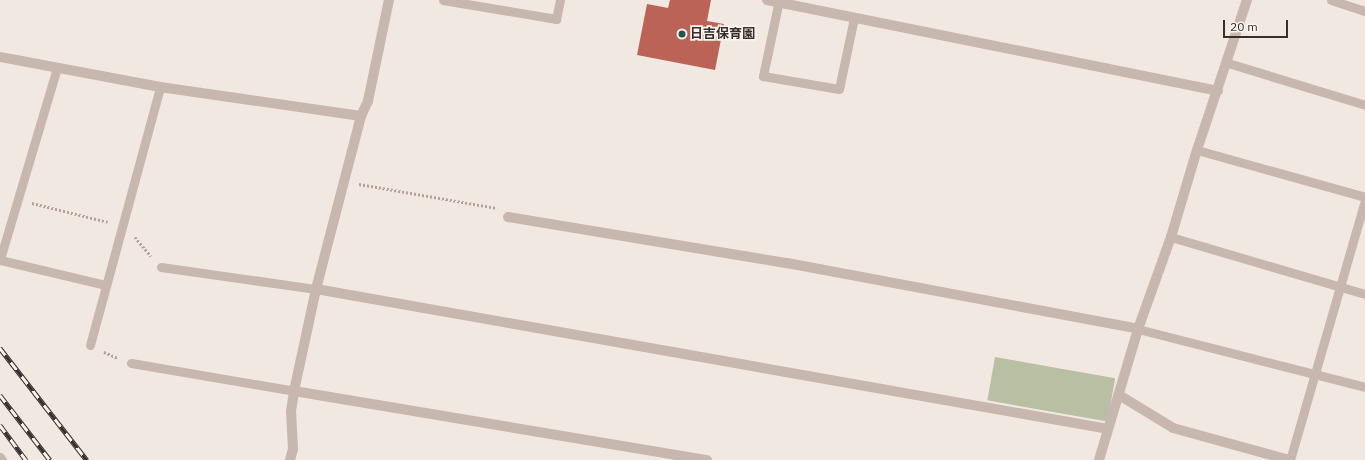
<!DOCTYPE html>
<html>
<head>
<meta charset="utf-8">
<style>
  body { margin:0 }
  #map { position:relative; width:1365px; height:460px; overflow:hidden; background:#f1e8e1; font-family:"IBM Plex Sans","Noto Sans JP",sans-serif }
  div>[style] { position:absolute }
  .green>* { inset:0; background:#b8bfa2; transform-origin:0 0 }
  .building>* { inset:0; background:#ba6356 }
  .path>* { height:2.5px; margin-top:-1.25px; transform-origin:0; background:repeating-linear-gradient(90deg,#b4a198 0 2px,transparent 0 4px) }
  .lane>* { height:9px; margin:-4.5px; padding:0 4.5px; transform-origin:4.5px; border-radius:4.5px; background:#c8b7ae }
  .street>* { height:10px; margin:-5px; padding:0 5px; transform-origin:5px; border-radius:5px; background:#c8b7ae }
  .rail>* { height:4.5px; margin-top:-2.25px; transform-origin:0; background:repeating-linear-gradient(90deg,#f9f2ed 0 9px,#382e2b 0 18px); box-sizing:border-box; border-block:1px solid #382e2b }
  .dots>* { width:11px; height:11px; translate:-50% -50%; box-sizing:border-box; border:2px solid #f9f2ed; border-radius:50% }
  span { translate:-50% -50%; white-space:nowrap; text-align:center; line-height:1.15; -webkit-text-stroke:3.5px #f9f2ed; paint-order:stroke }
  .poi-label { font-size:13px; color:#382e2b; font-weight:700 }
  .left { translate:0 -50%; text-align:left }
  .scale { position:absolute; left:1223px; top:20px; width:65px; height:18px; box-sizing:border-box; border:2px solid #382e2b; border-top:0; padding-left:5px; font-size:12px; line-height:14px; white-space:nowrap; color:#382e2b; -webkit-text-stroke:3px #f9f2ed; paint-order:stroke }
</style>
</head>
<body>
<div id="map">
  <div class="green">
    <i style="left:995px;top:357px;width:122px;height:44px;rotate:10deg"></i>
  </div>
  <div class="building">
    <i style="clip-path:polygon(670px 0,711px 0,707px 21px,724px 24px,715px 70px,637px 55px,647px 4px,668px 8px)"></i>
  </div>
  <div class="path">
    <i style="left:359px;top:184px;width:139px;rotate:9.9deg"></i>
    <i style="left:32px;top:203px;width:78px;rotate:14deg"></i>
    <i style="left:135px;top:237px;width:25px;rotate:50deg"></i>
    <i style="left:104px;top:352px;width:15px;rotate:23deg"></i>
  </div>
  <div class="lane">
    <i style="left:443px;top:0;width:115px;rotate:9.5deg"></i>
    <i style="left:556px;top:19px;width:19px;rotate:-78deg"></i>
    <i style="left:779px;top:0;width:78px;rotate:101.9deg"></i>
    <i style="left:763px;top:76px;width:77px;rotate:9.7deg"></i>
    <i style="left:839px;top:89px;width:73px;rotate:-78.1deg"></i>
    <i style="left:1331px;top:0;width:36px;rotate:18deg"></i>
    <i style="left:1228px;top:63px;width:143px;rotate:17deg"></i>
    <i style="left:1197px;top:150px;width:174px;rotate:15.6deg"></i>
    <i style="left:1171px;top:237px;width:202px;rotate:16.4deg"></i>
    <i style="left:0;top:259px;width:199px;rotate:-73.4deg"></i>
    <i style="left:0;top:260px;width:109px;rotate:13.3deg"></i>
    <i style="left:161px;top:267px;width:157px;rotate:8.1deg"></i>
    <i style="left:1138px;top:329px;width:234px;rotate:14.3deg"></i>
    <i style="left:90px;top:345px;width:267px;rotate:-74.8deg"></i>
    <i style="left:131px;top:363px;width:165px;rotate:9.7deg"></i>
    <i style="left:0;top:457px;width:4px;rotate:56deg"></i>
    <i style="left:1290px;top:460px;width:271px;rotate:-73.9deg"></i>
  </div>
  <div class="street">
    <i style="left:767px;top:0;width:460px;rotate:11.4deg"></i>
    <i style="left:0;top:57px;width:163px;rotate:10.6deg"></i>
    <i style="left:160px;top:87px;width:203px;rotate:8.2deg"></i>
    <i style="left:508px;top:217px;width:283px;rotate:9.4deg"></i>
    <i style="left:787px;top:263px;width:357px;rotate:10.6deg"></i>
    <i style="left:316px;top:289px;width:804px;rotate:10.02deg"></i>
    <i style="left:294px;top:391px;width:419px;rotate:9.5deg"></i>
    <i style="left:1119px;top:395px;width:63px;rotate:31.4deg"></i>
    <i style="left:1173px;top:428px;width:120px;rotate:15.4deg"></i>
    <i style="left:290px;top:460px;width:11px;rotate:-75deg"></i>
    <i style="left:293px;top:449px;width:38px;rotate:-93deg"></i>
    <i style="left:291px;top:411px;width:20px;rotate:-81deg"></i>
    <i style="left:294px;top:391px;width:104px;rotate:-77.8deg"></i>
    <i style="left:316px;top:289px;width:179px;rotate:-75.4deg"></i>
    <i style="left:361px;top:116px;width:17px;rotate:-65deg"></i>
    <i style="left:368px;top:101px;width:103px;rotate:-78.3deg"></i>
    <i style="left:1099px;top:460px;width:137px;rotate:-73.4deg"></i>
    <i style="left:1138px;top:329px;width:98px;rotate:-70.3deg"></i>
    <i style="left:1171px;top:237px;width:91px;rotate:-73.4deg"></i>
    <i style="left:1197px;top:150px;width:158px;rotate:-71.6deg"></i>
  </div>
  <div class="rail">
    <i style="left:0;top:348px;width:142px;rotate:52.2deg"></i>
    <i style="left:0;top:395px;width:82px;rotate:52.4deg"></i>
    <i style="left:0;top:425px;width:44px;rotate:53.4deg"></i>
  </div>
  <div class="dots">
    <i style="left:682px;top:34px;background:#255553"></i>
  </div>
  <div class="poi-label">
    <span class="left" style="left:690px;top:34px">日吉保育園</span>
  </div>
  <div class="scale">20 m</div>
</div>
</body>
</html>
